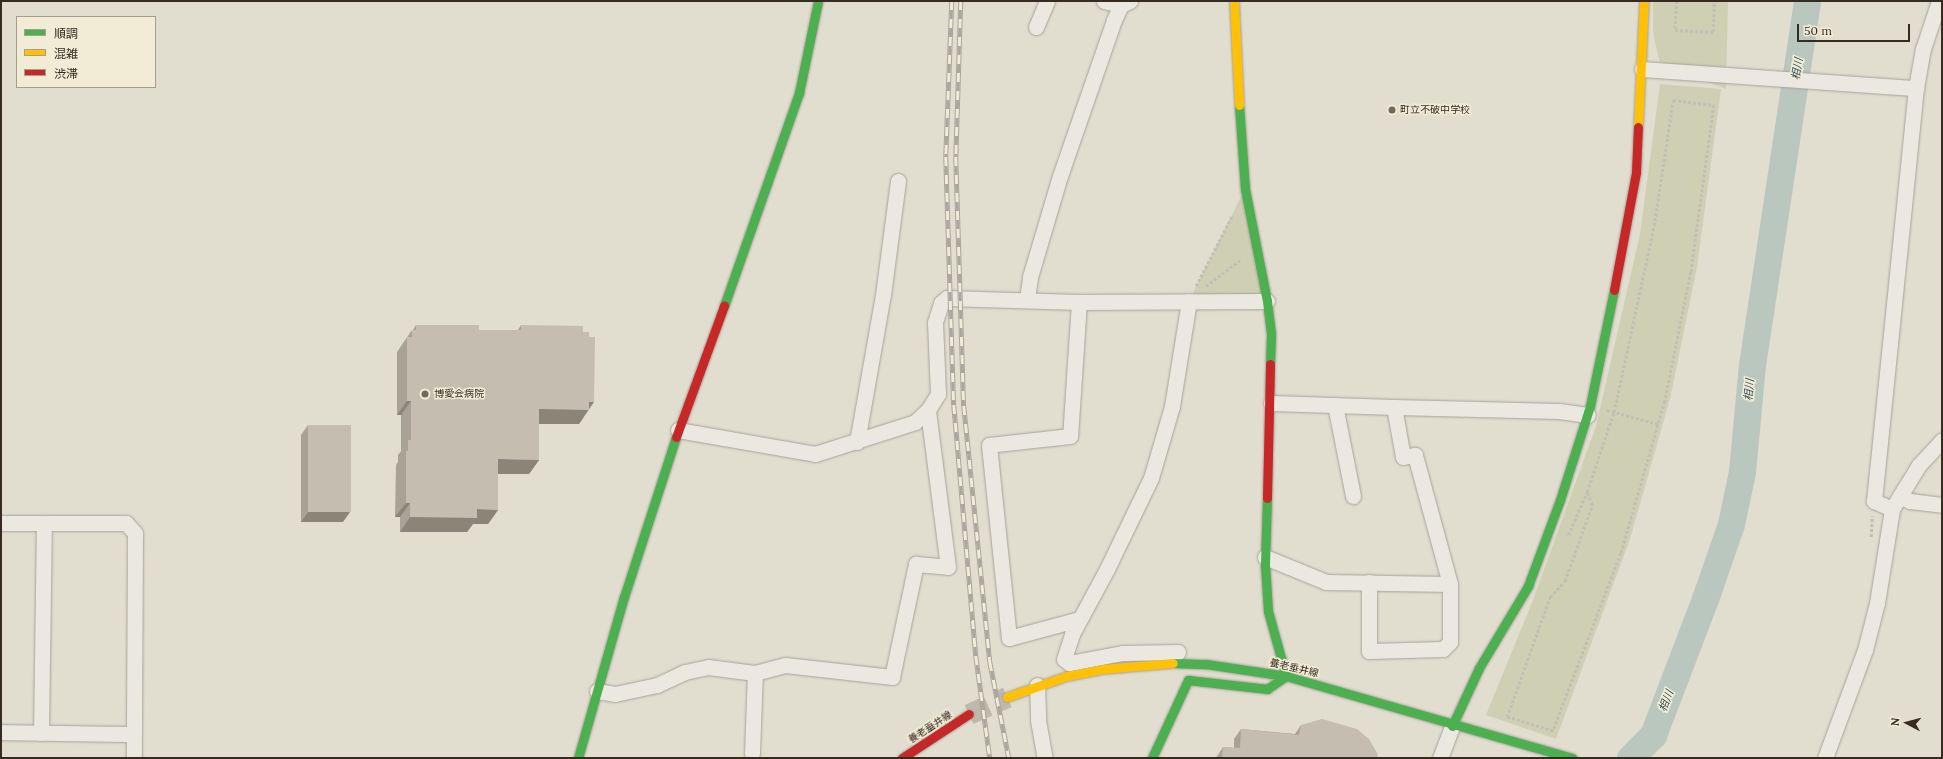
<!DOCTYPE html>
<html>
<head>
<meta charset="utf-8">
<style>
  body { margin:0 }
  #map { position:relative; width:1943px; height:759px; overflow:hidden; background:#e1ddcf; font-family:Lora,"Noto Sans JP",serif }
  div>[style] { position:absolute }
  .green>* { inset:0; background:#cfd0b3 }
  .river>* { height:27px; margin:-13.5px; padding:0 13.5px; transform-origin:13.5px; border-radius:13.5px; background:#b9c7bf }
  .secondary-tunnel>* { height:21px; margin-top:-10.5px; transform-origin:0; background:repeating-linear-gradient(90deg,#bfb9ac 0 21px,transparent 0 31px) }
  .path>* { height:2.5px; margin-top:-1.25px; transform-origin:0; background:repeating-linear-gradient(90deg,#c2bfb7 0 3px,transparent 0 5px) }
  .roads { filter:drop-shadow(0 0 1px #a7a298) drop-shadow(0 0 1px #a7a298) }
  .street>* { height:15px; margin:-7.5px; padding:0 7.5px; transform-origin:7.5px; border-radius:7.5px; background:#eae8e0 }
  .fast>* { height:9px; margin:-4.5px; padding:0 4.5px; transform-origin:4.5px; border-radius:4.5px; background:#4caf50 }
  .slow>* { height:9px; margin:-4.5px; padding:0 4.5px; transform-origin:4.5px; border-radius:4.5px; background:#ffc107 }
  .jam>* { height:9px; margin:-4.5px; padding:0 4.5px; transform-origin:4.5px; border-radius:4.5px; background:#c62828 }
  .rail>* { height:4.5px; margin-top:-2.25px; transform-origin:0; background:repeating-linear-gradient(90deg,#f2ebd6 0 9px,#aaa7a0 0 18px); box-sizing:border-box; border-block:1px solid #aaa7a0 }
  .wall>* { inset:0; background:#a9a397 }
  .shaded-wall>* { inset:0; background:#8a847b }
  .building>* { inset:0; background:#c5bdb0; transform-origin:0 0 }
  .dots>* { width:11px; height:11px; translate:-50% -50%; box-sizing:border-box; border:2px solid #f2ebd6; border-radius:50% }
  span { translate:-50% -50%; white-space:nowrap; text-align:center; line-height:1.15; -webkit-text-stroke:3px #f2ebd6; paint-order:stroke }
  .poi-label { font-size:10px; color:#352b21 }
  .left { translate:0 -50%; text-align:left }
  .street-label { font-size:10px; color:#352b21 }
  .water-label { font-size:11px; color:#325352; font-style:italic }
  .frame { position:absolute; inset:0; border:2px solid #352b21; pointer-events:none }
  .legend { position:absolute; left:16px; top:16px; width:140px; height:72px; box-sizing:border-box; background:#f2ebd6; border:1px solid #a69e8e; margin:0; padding:5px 7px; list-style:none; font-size:12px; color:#352b21 }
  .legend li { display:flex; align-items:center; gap:8px; height:20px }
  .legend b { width:20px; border:1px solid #a69e8e }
  .north { position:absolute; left:1887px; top:703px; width:40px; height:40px; -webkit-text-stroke:3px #f2ebd6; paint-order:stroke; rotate:276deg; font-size:11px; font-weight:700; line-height:16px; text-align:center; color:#352b21 }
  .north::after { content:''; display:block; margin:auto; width:14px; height:18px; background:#352b21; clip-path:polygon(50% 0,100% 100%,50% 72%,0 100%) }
  .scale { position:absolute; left:1797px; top:24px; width:113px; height:18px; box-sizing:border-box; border:2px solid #352b21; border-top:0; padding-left:5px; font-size:12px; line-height:14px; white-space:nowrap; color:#352b21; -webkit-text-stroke:3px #f2ebd6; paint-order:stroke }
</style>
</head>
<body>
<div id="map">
  <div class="green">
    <i style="clip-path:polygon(1653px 1px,1728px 1px,1726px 89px,1660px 64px,1653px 32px)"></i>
    <i style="clip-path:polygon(1660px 84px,1721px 89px,1697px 267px,1670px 399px,1630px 539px,1556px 739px,1486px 715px,1533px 600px,1596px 426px,1640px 234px)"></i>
    <i style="clip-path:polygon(1245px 189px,1267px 301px,1189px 301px)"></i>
  </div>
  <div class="river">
    <i style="left:1630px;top:758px;width:33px;rotate:-45deg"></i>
    <i style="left:1653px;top:735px;width:146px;rotate:-69.1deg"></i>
    <i style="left:1705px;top:599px;width:79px;rotate:-70.9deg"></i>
    <i style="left:1731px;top:524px;width:53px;rotate:-78.1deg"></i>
    <i style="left:1742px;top:472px;width:107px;rotate:-84.7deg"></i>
    <i style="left:1752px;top:365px;width:368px;rotate:-81.4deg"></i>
  </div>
  <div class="secondary-tunnel">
    <i style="left:969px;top:714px;width:42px;rotate:-24.1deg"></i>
  </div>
  <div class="path">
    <i style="left:1677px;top:1px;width:29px;rotate:94deg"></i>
    <i style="left:1675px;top:30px;width:38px;rotate:3deg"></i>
    <i style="left:1713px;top:32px;width:31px;rotate:-88deg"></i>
    <i style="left:1196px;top:286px;width:79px;rotate:-62.8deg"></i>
    <i style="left:1206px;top:286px;width:43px;rotate:-37.4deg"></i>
    <i style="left:1607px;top:410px;width:53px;rotate:15.4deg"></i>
    <i style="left:1568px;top:535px;width:47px;rotate:-66.2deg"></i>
    <i style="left:1587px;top:492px;width:84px;rotate:-71.4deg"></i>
    <i style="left:1614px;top:412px;width:190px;rotate:-77.9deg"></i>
    <i style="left:1654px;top:226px;width:127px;rotate:-81.4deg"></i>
    <i style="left:1673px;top:100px;width:41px;rotate:7deg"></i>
    <i style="left:1714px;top:105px;width:169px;rotate:97.8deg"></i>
    <i style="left:1691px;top:272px;width:132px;rotate:101.4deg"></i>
    <i style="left:1665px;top:401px;width:158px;rotate:106.1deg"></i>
    <i style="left:1621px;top:553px;width:191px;rotate:110.9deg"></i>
    <i style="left:1553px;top:731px;width:48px;rotate:-163.1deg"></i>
    <i style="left:1507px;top:717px;width:127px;rotate:-70.3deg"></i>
    <i style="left:1550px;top:597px;width:22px;rotate:-47deg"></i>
    <i style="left:1565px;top:581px;width:81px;rotate:-70.4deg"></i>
    <i style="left:1592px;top:505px;width:14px;rotate:-111deg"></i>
    <i style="left:1871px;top:537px;width:21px;rotate:-87deg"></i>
  </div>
  <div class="roads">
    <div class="street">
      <i style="left:1104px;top:1px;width:17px;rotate:13deg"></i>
      <i style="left:1036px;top:27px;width:28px;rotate:-67deg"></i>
      <i style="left:1642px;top:69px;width:275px;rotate:4deg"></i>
      <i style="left:1027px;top:299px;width:22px;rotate:-82deg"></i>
      <i style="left:1030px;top:277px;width:105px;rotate:-73.5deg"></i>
      <i style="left:1060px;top:176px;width:165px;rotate:-70.9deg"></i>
      <i style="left:1114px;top:20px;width:17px;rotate:-65deg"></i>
      <i style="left:1121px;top:5px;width:10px;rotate:-24deg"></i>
      <i style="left:1079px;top:302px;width:134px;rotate:93.8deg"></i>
      <i style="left:1070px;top:436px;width:81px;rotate:173.7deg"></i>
      <i style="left:989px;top:445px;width:194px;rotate:84.1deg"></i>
      <i style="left:1009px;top:638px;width:73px;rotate:-15deg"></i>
      <i style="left:1335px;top:405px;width:93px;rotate:78.8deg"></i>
      <i style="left:1394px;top:407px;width:165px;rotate:1.4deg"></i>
      <i style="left:1559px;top:411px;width:29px;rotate:8deg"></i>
      <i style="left:678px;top:430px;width:139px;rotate:9.9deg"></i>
      <i style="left:815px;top:454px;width:105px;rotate:-17.7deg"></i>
      <i style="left:915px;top:422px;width:18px;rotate:-43deg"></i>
      <i style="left:928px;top:410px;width:19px;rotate:-58deg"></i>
      <i style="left:938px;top:394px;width:72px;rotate:-92.4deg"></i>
      <i style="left:935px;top:322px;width:20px;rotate:-72deg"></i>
      <i style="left:941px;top:303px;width:8px;rotate:-40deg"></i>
      <i style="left:947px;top:298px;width:132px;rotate:1.7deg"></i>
      <i style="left:1079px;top:302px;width:188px;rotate:-0.3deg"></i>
      <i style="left:857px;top:442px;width:149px;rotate:-80deg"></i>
      <i style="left:883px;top:295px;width:115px;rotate:-82.5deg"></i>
      <i style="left:1900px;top:496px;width:11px;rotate:27deg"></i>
      <i style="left:1910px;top:501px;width:32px;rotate:7deg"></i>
      <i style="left:1892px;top:509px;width:20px;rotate:-156deg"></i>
      <i style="left:1874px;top:501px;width:415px;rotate:-84.2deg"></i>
      <i style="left:1916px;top:88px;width:40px;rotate:-80deg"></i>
      <i style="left:1923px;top:49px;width:51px;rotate:-71.6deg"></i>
      <i style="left:1px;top:523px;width:125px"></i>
      <i style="left:126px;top:523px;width:13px;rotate:48deg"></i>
      <i style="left:135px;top:533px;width:225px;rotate:90.3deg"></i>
      <i style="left:1265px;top:557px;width:66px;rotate:22.3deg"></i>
      <i style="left:1326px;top:582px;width:124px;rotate:0.9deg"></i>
      <i style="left:1450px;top:584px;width:134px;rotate:-105.2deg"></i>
      <i style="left:1415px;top:455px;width:12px;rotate:171deg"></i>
      <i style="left:1403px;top:457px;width:51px;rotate:-100.2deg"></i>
      <i style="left:1394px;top:407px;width:123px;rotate:-178.1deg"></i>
      <i style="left:1369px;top:582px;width:69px;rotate:90deg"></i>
      <i style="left:1369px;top:651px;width:74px;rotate:-1.5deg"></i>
      <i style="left:1443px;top:649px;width:10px;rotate:-45deg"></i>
      <i style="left:1450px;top:642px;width:58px;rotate:-90deg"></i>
      <i style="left:1178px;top:652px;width:56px;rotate:179deg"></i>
      <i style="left:1122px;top:653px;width:54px;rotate:169.3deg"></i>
      <i style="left:1069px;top:663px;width:6px;rotate:-141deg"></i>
      <i style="left:1064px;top:659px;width:26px;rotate:-72deg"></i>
      <i style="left:1072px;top:634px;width:74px;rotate:-61.7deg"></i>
      <i style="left:1107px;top:569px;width:101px;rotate:-64.2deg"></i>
      <i style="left:1151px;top:478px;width:75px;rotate:-73.7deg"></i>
      <i style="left:1172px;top:406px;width:106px;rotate:-80.8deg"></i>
      <i style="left:1037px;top:685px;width:35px;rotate:88deg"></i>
      <i style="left:1038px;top:720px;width:39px;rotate:80deg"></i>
      <i style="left:597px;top:691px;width:18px;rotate:9deg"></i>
      <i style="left:615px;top:694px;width:43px;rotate:-12.1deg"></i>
      <i style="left:657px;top:685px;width:31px;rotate:-25deg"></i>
      <i style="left:685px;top:672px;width:24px;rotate:-12deg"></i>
      <i style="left:708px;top:667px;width:47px;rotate:7.3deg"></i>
      <i style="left:755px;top:673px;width:31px;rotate:-15deg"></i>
      <i style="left:785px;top:665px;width:108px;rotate:6.4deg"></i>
      <i style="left:892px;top:677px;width:116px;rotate:-78deg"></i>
      <i style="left:916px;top:564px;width:32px;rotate:5deg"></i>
      <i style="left:948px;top:567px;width:158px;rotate:-97.3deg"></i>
      <i style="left:1px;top:732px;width:133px;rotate:0.9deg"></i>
      <i style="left:41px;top:733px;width:210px;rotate:-89.2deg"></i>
      <i style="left:752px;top:753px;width:80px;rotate:-87.9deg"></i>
      <i style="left:1440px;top:758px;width:34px;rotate:-69deg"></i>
      <i style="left:1825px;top:758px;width:115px;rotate:-69.7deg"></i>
      <i style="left:1865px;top:650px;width:49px;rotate:-75.7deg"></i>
      <i style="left:1877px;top:603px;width:95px;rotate:-80.9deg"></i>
      <i style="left:1892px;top:509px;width:52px;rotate:-58.5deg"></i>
      <i style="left:1919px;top:465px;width:34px;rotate:-47deg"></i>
    </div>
    <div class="fast">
      <i style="left:1239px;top:105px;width:84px;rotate:85.9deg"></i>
      <i style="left:1245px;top:189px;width:114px;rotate:78.9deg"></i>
      <i style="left:1267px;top:301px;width:34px;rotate:83deg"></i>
      <i style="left:1271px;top:335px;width:29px;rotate:92deg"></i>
      <i style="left:724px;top:306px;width:226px;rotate:-70.6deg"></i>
      <i style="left:799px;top:93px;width:94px;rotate:-78.3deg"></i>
      <i style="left:1173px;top:663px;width:33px;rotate:2deg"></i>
      <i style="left:1206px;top:664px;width:81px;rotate:8.5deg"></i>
      <i style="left:1286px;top:676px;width:298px;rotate:16deg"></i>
      <i style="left:1452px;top:726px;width:64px;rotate:-65deg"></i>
      <i style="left:1479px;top:668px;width:96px;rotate:-59.1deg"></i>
      <i style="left:1528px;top:586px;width:92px;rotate:-69.6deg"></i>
      <i style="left:1560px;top:500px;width:99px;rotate:-72.3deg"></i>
      <i style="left:1590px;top:406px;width:118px;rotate:-78.3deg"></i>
      <i style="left:578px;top:758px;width:167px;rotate:-74.1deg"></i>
      <i style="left:624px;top:597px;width:168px;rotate:-72deg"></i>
      <i style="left:1152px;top:758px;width:86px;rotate:-65.2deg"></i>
      <i style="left:1188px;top:680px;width:80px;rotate:6.5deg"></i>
      <i style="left:1267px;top:689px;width:23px;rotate:-34deg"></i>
      <i style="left:1286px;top:676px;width:67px;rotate:-105.5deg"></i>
      <i style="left:1268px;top:611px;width:46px;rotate:-93.7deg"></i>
      <i style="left:1265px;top:565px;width:67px;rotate:-88.3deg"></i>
    </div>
    <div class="slow">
      <i style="left:1234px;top:1px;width:104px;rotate:87.2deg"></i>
      <i style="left:1638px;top:127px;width:126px;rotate:-87.3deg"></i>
      <i style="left:1007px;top:697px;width:64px;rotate:-19.3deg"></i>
      <i style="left:1067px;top:676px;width:37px;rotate:-11deg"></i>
      <i style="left:1103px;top:669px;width:70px;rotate:-4.9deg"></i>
    </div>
    <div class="jam">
      <i style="left:1614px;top:290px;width:120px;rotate:-79.4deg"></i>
      <i style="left:1636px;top:172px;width:45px;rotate:-87.5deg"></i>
      <i style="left:676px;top:437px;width:140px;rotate:-69.9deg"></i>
      <i style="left:1267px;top:498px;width:134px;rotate:-88.7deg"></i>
      <i style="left:902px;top:758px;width:80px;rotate:-33.3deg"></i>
    </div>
  </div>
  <div class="rail">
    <i style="left:952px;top:1px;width:156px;rotate:92.2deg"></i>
    <i style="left:946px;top:157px;width:248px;rotate:88.2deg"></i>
    <i style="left:954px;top:405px;width:252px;rotate:85deg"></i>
    <i style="left:976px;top:656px;width:103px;rotate:82.2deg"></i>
    <i style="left:961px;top:1px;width:156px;rotate:91.8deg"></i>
    <i style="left:956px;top:157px;width:249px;rotate:88.2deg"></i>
    <i style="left:964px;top:406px;width:257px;rotate:84.2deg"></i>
    <i style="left:990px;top:662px;width:98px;rotate:78.8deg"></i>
  </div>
  <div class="wall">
    <i style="clip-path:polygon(416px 325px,479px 330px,518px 330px,521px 325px,584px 417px,579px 424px,539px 424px,539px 460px,529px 474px,498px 474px,498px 510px,488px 524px,473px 524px,467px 532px,400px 532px,400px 517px,395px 517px,396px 465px,398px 462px,398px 455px,401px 451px,401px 415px,397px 415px,397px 352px,412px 330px,413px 330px)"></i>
    <i style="clip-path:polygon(308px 425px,343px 522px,301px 522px,301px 435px)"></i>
    <i style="clip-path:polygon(1301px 725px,1378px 758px,1216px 758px,1223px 747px,1234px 748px,1234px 739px,1241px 729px,1295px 734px)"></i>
  </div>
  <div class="shaded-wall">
    <i style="clip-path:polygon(407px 401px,411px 401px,401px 415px,397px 415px)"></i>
    <i style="clip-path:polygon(589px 402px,594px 402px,579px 424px,529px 424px,539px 409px)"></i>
    <i style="clip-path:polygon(498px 459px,539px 460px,529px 474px,488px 474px)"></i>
    <i style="clip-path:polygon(406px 503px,410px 503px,400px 517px,395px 517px)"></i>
    <i style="clip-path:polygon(477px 509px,498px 510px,488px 524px,473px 524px,467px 532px,400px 532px,410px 517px)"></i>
    <i style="clip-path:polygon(308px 512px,350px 512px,343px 522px,301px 522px)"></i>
  </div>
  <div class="building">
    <i style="clip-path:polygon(416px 325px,479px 325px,479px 330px,521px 330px,521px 325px,583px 326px,583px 332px,589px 332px,589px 337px,595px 337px,594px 402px,589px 402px,589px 410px,539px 409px,539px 460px,498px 459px,498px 510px,477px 509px,477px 518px,410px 517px,410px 503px,406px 503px,406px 451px,408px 451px,408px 440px,411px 440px,411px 401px,407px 401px,407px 337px,412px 337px,412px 330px,416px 330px)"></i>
    <i style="left:308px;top:425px;width:43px;height:87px"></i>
    <i style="clip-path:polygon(1322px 719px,1357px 729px,1369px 739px,1377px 753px,1378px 758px,1222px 758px,1223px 747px,1240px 748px,1241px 729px,1299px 735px,1301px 725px)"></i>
  </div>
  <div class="dots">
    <i style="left:1392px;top:110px;background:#71695e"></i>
    <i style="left:425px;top:394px;background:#71695e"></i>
  </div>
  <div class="poi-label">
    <span class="left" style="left:1400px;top:110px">町立不破中学校</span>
    <span class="left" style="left:434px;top:394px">博愛会病院</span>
  </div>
  <div class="street-label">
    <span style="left:1294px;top:668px;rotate:13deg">養老垂井線</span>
    <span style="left:930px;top:727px;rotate:-33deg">養老垂井線</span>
  </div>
  <div class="water-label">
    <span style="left:1797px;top:69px;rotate:-81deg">相川</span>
    <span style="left:1749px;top:390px;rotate:-85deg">相川</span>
    <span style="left:1666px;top:701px;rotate:-69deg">相川</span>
  </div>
  <div class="frame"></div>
  <ul class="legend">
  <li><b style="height:5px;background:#4caf50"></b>順調</li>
  <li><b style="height:5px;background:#ffc107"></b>混雑</li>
  <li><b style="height:5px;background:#c62828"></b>渋滞</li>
  </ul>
  <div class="north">N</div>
  <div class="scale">50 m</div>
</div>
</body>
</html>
